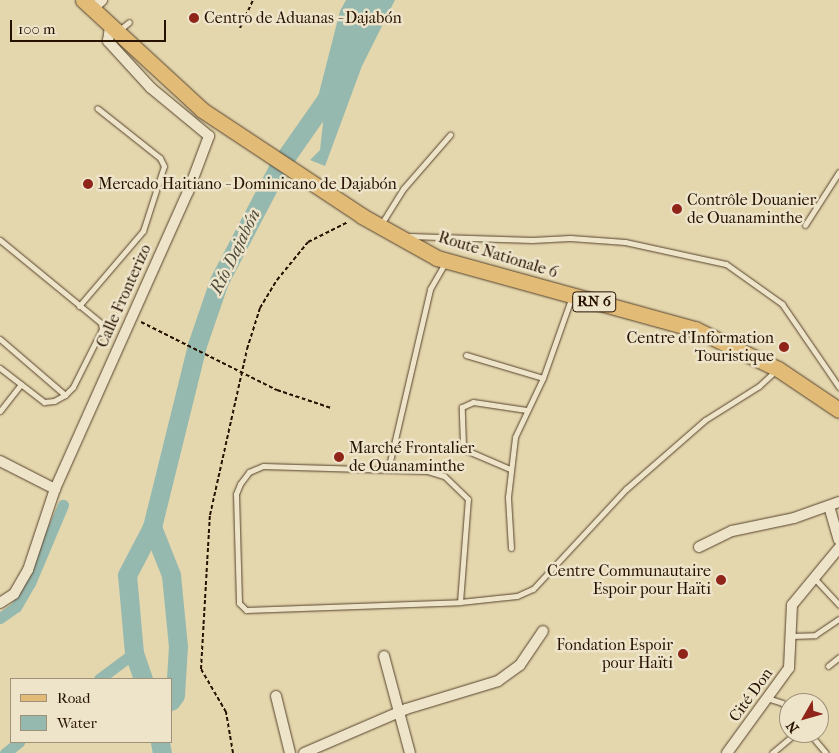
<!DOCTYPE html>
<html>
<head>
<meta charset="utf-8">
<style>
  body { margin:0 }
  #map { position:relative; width:839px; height:753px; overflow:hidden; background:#e4d6ad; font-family:"IM FELL French Canon",serif }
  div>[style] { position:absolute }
  .water>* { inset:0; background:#96b9af }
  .canal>* { height:11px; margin:-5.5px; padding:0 5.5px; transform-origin:5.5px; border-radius:5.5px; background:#96b9af }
  .river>* { height:19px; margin:-9.5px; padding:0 9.5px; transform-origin:9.5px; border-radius:9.5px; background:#96b9af }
  .path>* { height:2px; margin-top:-1px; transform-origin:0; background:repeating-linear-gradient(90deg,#271100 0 4px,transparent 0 6.5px) }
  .roads { filter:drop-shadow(0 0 1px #56422b) drop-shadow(0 0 1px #56422b) }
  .service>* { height:5px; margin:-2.5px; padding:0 2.5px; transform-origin:2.5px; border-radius:2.5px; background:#ede4ca }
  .minor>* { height:10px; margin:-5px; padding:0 5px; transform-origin:5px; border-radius:5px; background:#ede4ca }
  .primary>* { height:15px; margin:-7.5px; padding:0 7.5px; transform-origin:7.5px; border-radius:7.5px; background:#e2bb76 }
  .path-bridge>* { height:2px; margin-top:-1px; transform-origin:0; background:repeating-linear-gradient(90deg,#271100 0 4px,transparent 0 6.5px) }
  .dots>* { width:14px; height:14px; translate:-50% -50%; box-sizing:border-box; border:2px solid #ede4ca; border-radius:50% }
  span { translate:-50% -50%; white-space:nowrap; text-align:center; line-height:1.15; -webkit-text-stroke:5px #ede4ca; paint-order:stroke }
  .shield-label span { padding:1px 4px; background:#ede4ca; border:1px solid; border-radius:4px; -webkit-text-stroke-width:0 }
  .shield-label { font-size:15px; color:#271100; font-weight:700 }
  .poi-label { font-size:16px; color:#271100 }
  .left { translate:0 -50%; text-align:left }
  .right { translate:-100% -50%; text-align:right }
  .street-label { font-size:16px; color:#271100 }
  .water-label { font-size:18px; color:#4e4c3d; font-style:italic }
  .legend { position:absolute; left:10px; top:678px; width:162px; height:65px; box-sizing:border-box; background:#ede4ca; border:1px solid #9e9079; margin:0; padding:6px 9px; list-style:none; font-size:15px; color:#271100 }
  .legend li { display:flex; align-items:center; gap:10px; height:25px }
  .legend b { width:25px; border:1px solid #9e9079 }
  .north { position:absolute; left:779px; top:693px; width:50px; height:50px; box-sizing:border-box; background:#ede4ca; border:1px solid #9e9079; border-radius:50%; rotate:232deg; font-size:14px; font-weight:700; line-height:20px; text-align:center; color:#271100 }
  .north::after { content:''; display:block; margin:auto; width:18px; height:22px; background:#8f2418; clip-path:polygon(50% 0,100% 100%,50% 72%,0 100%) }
  .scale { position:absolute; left:10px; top:20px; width:156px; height:22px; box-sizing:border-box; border:2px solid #271100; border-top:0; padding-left:6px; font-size:15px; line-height:18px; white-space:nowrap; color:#271100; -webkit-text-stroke:4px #ede4ca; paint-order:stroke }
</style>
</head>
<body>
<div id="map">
  <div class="water">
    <i style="clip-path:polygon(346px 0,395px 0,362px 66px,325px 166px,310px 160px,320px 150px,323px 123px,317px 101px,340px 11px)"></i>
  </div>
  <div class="canal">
    <i style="left:0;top:618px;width:19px;rotate:-35deg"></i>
    <i style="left:16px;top:607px;width:28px;rotate:-60deg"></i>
    <i style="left:30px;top:583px;width:85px;rotate:-67.1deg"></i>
    <i style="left:99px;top:679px;width:44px;rotate:-36.6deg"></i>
    <i style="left:5px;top:753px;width:18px;rotate:-38deg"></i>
  </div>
  <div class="river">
    <i style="left:152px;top:527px;width:52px;rotate:68.4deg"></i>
    <i style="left:171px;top:575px;width:71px;rotate:84.4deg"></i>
    <i style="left:178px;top:646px;width:49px;rotate:93.5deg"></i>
    <i style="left:175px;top:695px;width:7px;rotate:124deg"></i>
    <i style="left:143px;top:679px;width:28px;rotate:-109deg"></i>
    <i style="left:134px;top:653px;width:78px;rotate:-95.1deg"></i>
    <i style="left:127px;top:575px;width:54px;rotate:-62.5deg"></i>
    <i style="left:152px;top:527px;width:187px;rotate:-76.1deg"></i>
    <i style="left:197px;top:345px;width:68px;rotate:-71deg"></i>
    <i style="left:219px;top:281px;width:127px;rotate:-62.4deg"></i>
    <i style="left:278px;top:168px;width:98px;rotate:-55deg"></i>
    <i style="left:160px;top:742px;width:11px;rotate:80deg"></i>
  </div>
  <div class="path">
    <i style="left:240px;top:28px;width:31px;rotate:-65deg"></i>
    <i style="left:277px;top:390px;width:57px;rotate:18.4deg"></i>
    <i style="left:233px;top:753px;width:42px;rotate:-99.7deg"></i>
    <i style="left:226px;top:712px;width:50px;rotate:-120.2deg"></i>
    <i style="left:201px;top:669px;width:154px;rotate:-86.7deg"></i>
    <i style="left:210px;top:515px;width:170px;rotate:-77.4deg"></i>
    <i style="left:247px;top:349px;width:43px;rotate:-72.4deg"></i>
    <i style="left:260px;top:308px;width:33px;rotate:-59deg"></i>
    <i style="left:277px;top:280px;width:49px;rotate:-50.8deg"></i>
    <i style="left:308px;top:242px;width:45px;rotate:-26.6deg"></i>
  </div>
  <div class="roads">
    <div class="service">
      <i style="left:118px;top:31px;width:14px;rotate:-39deg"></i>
      <i style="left:805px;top:225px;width:63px;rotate:-57.3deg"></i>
      <i style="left:380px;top:226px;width:44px;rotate:-58.1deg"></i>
      <i style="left:403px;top:189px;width:72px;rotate:-49deg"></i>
      <i style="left:409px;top:236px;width:123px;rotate:1.9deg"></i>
      <i style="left:532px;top:240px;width:38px;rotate:-3deg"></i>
      <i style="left:570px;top:238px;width:55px;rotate:4.2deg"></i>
      <i style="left:625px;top:242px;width:103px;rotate:12.3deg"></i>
      <i style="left:726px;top:264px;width:69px;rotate:35.5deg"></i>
      <i style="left:782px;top:304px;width:101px;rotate:55.5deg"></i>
      <i style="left:0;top:240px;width:131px;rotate:39.4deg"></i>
      <i style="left:101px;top:323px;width:6px;rotate:81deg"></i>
      <i style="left:102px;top:329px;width:65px;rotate:116.6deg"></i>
      <i style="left:73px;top:387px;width:11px;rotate:135deg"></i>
      <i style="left:65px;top:395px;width:86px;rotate:-139.3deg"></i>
      <i style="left:79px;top:306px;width:99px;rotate:-49.5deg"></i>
      <i style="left:143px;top:231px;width:68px;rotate:-72.1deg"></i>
      <i style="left:164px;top:166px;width:9px;rotate:-117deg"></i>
      <i style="left:160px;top:158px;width:80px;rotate:-141.6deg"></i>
      <i style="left:466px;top:355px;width:80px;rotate:16.6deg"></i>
      <i style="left:0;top:368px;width:56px;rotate:37.7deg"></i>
      <i style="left:44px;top:402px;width:10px;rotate:-6deg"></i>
      <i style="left:54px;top:401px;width:13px;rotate:-29deg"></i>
      <i style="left:0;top:411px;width:34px;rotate:-52deg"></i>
      <i style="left:510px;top:469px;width:46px;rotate:-156.8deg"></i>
      <i style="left:468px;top:451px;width:8px;rotate:-130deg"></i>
      <i style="left:463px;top:445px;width:38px;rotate:-92deg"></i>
      <i style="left:462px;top:407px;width:12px;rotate:-24deg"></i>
      <i style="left:473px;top:402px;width:54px;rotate:8.6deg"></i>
      <i style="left:388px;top:470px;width:186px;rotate:-76.9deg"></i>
      <i style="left:430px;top:289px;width:30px;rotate:-60deg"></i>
      <i style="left:511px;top:548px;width:51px;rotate:-93.4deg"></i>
      <i style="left:508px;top:497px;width:60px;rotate:-83.3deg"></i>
      <i style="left:515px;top:437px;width:65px;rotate:-64.6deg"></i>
      <i style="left:543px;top:378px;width:87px;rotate:-70.5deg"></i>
      <i style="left:816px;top:580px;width:34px;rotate:47deg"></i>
      <i style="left:460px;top:602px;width:103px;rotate:-85.6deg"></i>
      <i style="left:468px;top:499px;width:33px;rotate:-136deg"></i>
      <i style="left:444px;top:476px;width:17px;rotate:-163deg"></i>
      <i style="left:428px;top:471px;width:165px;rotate:-178.3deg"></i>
      <i style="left:263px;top:466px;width:15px;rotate:157deg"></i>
      <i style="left:249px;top:472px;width:15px;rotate:127deg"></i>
      <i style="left:240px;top:484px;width:11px;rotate:112deg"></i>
      <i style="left:236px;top:494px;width:109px;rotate:88.4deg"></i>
      <i style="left:239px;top:603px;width:10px;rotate:45deg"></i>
      <i style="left:246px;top:610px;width:214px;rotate:-2.1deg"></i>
      <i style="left:460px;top:602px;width:57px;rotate:-6deg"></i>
      <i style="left:517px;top:596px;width:17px;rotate:-24deg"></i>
      <i style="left:533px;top:589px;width:137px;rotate:-47.1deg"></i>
      <i style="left:626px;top:489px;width:105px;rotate:-41.1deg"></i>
      <i style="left:705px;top:420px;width:64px;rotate:-32.2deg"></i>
      <i style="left:759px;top:386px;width:23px;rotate:-43deg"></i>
      <i style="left:791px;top:636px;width:24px;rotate:-2deg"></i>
      <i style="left:815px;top:635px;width:29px;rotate:-34deg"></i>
      <i style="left:828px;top:666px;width:14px;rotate:-39deg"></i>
      <i style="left:767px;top:698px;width:16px;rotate:18deg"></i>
      <i style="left:782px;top:703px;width:10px;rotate:45deg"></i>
      <i style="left:809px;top:733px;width:26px;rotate:50deg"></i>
      <i style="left:772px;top:753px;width:31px;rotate:-40deg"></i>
    </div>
    <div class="minor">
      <i style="left:91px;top:10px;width:15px;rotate:-42deg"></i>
      <i style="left:0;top:461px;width:62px;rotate:27deg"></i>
      <i style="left:829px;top:506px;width:35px;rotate:74deg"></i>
      <i style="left:699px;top:547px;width:37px;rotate:-26deg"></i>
      <i style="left:732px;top:531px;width:63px;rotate:-11.8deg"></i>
      <i style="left:794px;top:518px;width:48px;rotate:-19.6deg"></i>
      <i style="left:0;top:603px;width:17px;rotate:-33deg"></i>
      <i style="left:14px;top:594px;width:28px;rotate:-60deg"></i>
      <i style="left:28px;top:570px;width:85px;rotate:-71.6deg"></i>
      <i style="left:55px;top:489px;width:325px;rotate:-65.9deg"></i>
      <i style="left:188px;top:192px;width:60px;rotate:-69.4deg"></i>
      <i style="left:209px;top:136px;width:75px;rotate:-140.4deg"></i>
      <i style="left:151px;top:88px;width:64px;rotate:-132.5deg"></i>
      <i style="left:108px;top:41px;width:14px;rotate:-82deg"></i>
      <i style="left:384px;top:656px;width:100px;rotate:75deg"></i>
      <i style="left:276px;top:696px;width:59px;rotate:76.2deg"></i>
      <i style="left:304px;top:753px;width:111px;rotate:-23.3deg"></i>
      <i style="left:406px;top:709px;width:96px;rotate:-16.9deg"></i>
      <i style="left:498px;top:681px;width:27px;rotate:-36deg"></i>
      <i style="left:520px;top:665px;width:41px;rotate:-55.9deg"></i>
      <i style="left:727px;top:753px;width:105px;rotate:-53.9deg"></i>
      <i style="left:789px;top:668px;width:63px;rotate:-87.3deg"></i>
      <i style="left:792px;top:605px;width:74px;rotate:-50.5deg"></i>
    </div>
    <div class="primary">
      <i style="left:83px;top:0;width:162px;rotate:42.7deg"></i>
      <i style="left:202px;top:110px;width:192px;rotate:33.5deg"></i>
      <i style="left:362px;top:216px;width:86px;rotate:29.2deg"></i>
      <i style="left:437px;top:258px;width:268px;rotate:15.4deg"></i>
      <i style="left:695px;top:329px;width:92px;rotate:25.7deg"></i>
      <i style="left:778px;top:369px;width:73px;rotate:33.9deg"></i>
    </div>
  </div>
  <div class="path-bridge">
    <i style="left:141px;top:322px;width:152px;rotate:26.6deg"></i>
  </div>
  <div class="dots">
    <i style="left:194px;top:18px;background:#8f2418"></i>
    <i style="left:88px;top:184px;background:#8f2418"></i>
    <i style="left:677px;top:209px;background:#8f2418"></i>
    <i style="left:784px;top:347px;background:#8f2418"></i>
    <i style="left:339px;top:457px;background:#8f2418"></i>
    <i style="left:721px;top:580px;background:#8f2418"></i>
    <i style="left:683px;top:654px;background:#8f2418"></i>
  </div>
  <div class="shield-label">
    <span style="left:594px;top:302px">RN 6</span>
  </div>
  <div class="poi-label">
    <span class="left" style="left:204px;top:18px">Centro de Aduanas - Dajabón</span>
    <span class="left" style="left:98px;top:184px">Mercado Haitiano - Dominicano de Dajabón</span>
    <span class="left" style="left:687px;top:209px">Contrôle Douanier<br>de Ouanaminthe</span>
    <span class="right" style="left:774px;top:347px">Centre d'Information<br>Touristique</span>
    <span class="left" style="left:349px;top:457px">Marché Frontalier<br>de Ouanaminthe</span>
    <span class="right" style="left:711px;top:580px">Centre Communautaire<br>Espoir pour Haïti</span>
    <span class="right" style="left:673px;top:654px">Fondation Espoir<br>pour Haïti</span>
  </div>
  <div class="street-label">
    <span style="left:498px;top:255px;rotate:17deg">Route Nationale 6</span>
    <span style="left:124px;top:296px;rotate:-66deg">Calle Fronterizo</span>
    <span style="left:751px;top:695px;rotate:-54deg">Cité Don</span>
  </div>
  <div class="water-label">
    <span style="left:236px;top:252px;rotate:-64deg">Río Dajabón</span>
  </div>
  <ul class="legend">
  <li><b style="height:6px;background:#e2bb76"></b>Road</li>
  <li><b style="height:14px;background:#96b9af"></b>Water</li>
  </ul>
  <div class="north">N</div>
  <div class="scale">100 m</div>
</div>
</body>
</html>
